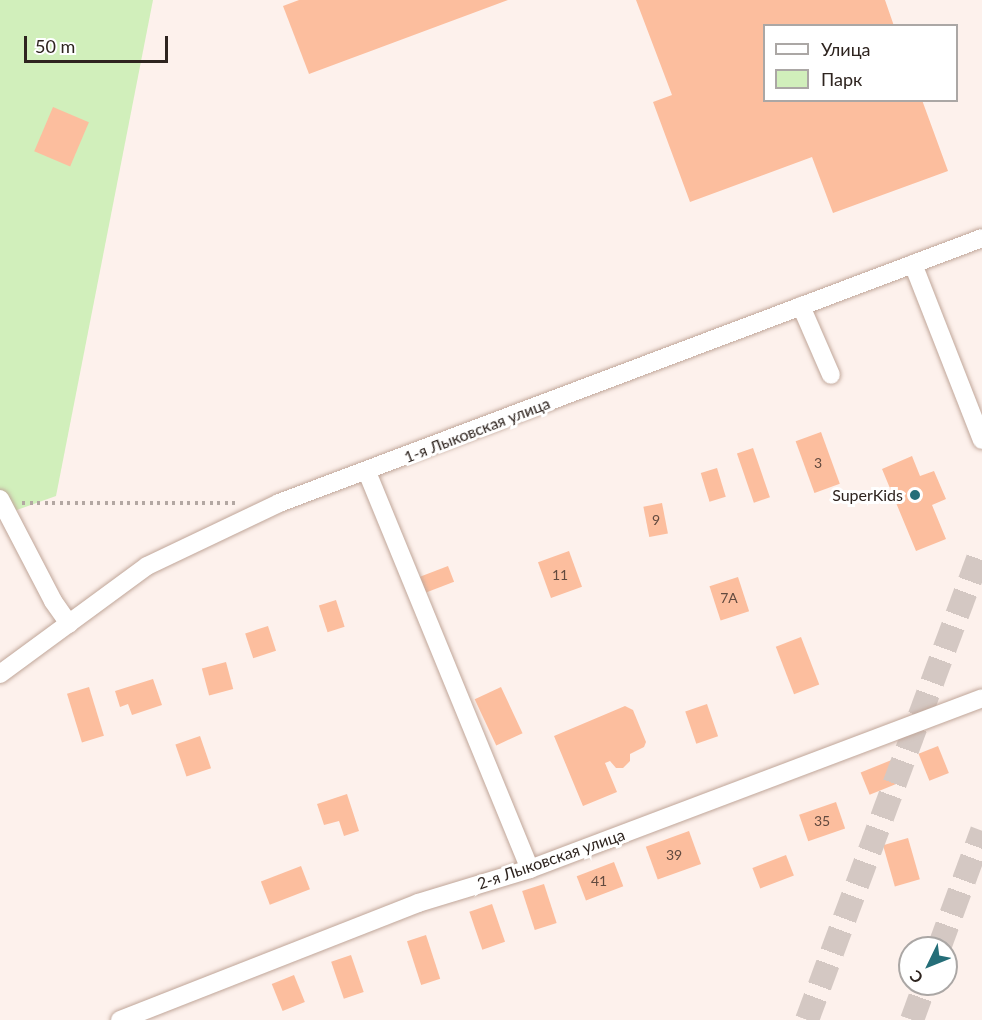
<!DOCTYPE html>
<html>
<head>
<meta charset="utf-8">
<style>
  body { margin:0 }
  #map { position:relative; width:982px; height:1020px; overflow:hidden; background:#fdf1ec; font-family:Lato,sans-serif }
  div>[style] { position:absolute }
  .green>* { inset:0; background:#d1efbb }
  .building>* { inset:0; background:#fcbe9e; transform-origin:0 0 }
  .major-tunnel>* { height:24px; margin-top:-12px; transform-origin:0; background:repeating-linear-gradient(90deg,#d4c8c3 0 24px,transparent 0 36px) }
  .path>* { height:4px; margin-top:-2px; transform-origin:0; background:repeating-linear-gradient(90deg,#b3a7a2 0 3px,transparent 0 7.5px) }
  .roads { filter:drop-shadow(0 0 2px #c0a699) drop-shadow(0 0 2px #c0a699) }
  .minor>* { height:18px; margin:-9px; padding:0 9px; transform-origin:9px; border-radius:9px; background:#fff }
  .dots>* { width:16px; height:16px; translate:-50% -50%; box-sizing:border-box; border:3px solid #fff; border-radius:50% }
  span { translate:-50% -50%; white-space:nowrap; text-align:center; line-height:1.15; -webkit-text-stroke:6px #fff; paint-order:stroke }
  .number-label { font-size:14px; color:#624a3f }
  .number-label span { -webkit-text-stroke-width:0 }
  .street-label { font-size:16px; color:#2e241f }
  .poi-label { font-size:16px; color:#2e241f }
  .right { translate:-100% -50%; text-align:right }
  .legend { position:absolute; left:763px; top:24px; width:195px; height:78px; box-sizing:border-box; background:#fff; border:2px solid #aba7a5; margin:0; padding:8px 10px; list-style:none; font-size:18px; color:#2e241f }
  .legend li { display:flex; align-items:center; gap:12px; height:30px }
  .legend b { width:30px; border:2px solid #aba7a5 }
  .north { position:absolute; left:898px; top:936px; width:60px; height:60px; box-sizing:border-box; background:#fff; border:2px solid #aba7a5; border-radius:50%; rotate:227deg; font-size:16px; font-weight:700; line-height:24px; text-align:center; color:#2e241f }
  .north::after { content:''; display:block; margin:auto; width:21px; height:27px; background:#256e78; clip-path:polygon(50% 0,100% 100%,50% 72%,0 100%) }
  .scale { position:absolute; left:24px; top:36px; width:144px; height:27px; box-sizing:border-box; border:3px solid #2e241f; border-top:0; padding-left:8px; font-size:18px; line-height:21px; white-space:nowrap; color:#2e241f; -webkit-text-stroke:4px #fff; paint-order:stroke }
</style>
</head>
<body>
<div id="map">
  <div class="green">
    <i style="clip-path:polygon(0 0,153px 0,56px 496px,0 516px)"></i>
  </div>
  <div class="building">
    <i style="clip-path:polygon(299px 0,508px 0,309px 74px,283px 6px)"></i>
    <i style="clip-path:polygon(636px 0,885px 0,894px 26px,764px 26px,764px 100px,922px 100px,948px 171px,833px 213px,812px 157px,690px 202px,653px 102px,672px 95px)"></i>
    <i style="left:53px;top:107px;width:39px;height:48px;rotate:23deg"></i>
    <i style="left:821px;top:432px;width:55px;height:27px;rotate:70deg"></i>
    <i style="left:753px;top:448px;width:52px;height:17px;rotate:71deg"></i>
    <i style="clip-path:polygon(912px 456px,920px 476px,934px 471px,946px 499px,932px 505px,946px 539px,916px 551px,882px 469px)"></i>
    <i style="left:717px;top:468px;width:30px;height:17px;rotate:73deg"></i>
    <i style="left:662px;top:503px;width:31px;height:19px;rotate:79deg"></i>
    <i style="left:569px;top:551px;width:38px;height:33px;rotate:70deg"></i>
    <i style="left:448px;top:566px;width:17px;height:30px;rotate:69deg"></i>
    <i style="left:738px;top:577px;width:36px;height:30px;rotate:72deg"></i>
    <i style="left:336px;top:600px;width:28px;height:18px;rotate:72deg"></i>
    <i style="left:268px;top:626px;width:26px;height:24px;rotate:72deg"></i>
    <i style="left:801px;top:637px;width:51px;height:27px;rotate:69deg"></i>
    <i style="left:226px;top:662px;width:28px;height:25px;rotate:75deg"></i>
    <i style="clip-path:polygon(153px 679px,162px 705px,132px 715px,128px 704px,120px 707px,115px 691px)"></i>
    <i style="left:89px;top:687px;width:51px;height:23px;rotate:73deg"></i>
    <i style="left:501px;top:687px;width:51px;height:29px;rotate:65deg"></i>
    <i style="left:707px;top:704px;width:34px;height:23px;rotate:71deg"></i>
    <i style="clip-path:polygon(625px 706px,633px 710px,646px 742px,644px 747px,630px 754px,630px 761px,623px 768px,616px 768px,610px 761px,605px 763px,617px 792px,583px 806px,554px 736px)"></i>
    <i style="left:200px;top:736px;width:34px;height:26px;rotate:71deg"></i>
    <i style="left:938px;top:746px;width:29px;height:21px;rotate:68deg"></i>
    <i style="left:894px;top:759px;width:24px;height:36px;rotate:68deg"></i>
    <i style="clip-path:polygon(347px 794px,359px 831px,344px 836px,339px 821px,324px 825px,317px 804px)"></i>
    <i style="left:836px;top:802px;width:28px;height:39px;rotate:71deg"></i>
    <i style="left:689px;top:831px;width:35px;height:46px;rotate:70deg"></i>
    <i style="left:908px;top:838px;width:43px;height:26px;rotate:74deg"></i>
    <i style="left:786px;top:855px;width:22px;height:36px;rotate:69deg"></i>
    <i style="left:614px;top:862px;width:26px;height:40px;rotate:69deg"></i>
    <i style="left:301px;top:866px;width:25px;height:43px;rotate:69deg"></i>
    <i style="left:544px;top:884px;width:41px;height:23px;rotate:72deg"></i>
    <i style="left:492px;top:904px;width:40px;height:24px;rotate:71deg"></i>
    <i style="left:426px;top:935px;width:46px;height:20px;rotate:72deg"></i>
    <i style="left:351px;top:955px;width:39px;height:21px;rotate:71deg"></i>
    <i style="left:294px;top:975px;width:29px;height:24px;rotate:68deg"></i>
  </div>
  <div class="major-tunnel">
    <i style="left:939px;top:948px;width:125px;rotate:-69.8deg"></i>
    <i style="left:807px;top:1020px;width:503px;rotate:-69.66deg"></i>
    <i style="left:912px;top:1020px;width:38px;rotate:-70deg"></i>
  </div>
  <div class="path">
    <i style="left:22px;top:503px;width:214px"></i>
  </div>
  <div class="roads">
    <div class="minor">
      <i style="left:913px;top:264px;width:189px;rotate:68.6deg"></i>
      <i style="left:801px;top:306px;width:75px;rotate:66.5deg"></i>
      <i style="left:367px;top:472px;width:429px;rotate:67.7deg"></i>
      <i style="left:0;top:499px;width:115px;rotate:62.5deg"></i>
      <i style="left:53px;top:601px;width:28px;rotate:55deg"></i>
      <i style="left:0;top:674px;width:182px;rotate:-36.3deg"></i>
      <i style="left:147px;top:566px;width:146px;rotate:-25.5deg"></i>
      <i style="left:279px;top:503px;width:751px;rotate:-20.65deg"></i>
      <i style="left:120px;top:1020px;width:320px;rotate:-21.4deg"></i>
      <i style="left:418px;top:903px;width:117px;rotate:-16.9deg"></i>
      <i style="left:530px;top:869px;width:483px;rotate:-20.7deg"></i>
    </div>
  </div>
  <div class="dots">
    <i style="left:915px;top:495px;background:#256e78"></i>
  </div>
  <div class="number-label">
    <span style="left:818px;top:463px">3</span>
    <span style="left:656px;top:520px">9</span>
    <span style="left:560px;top:575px">11</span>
    <span style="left:729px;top:598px">7А</span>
    <span style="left:822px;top:821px">35</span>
    <span style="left:674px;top:855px">39</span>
    <span style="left:599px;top:881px">41</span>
  </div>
  <div class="street-label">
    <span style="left:477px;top:430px;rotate:-21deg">1-я Лыковская улица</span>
    <span style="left:551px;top:859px;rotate:-19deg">2-я Лыковская улица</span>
  </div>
  <div class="poi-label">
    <span class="right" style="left:903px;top:495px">SuperKids</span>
  </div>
  <ul class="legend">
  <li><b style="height:8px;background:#fff"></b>Улица</li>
  <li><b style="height:16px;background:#d1efbb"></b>Парк</li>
  </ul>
  <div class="north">С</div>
  <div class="scale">50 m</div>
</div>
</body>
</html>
